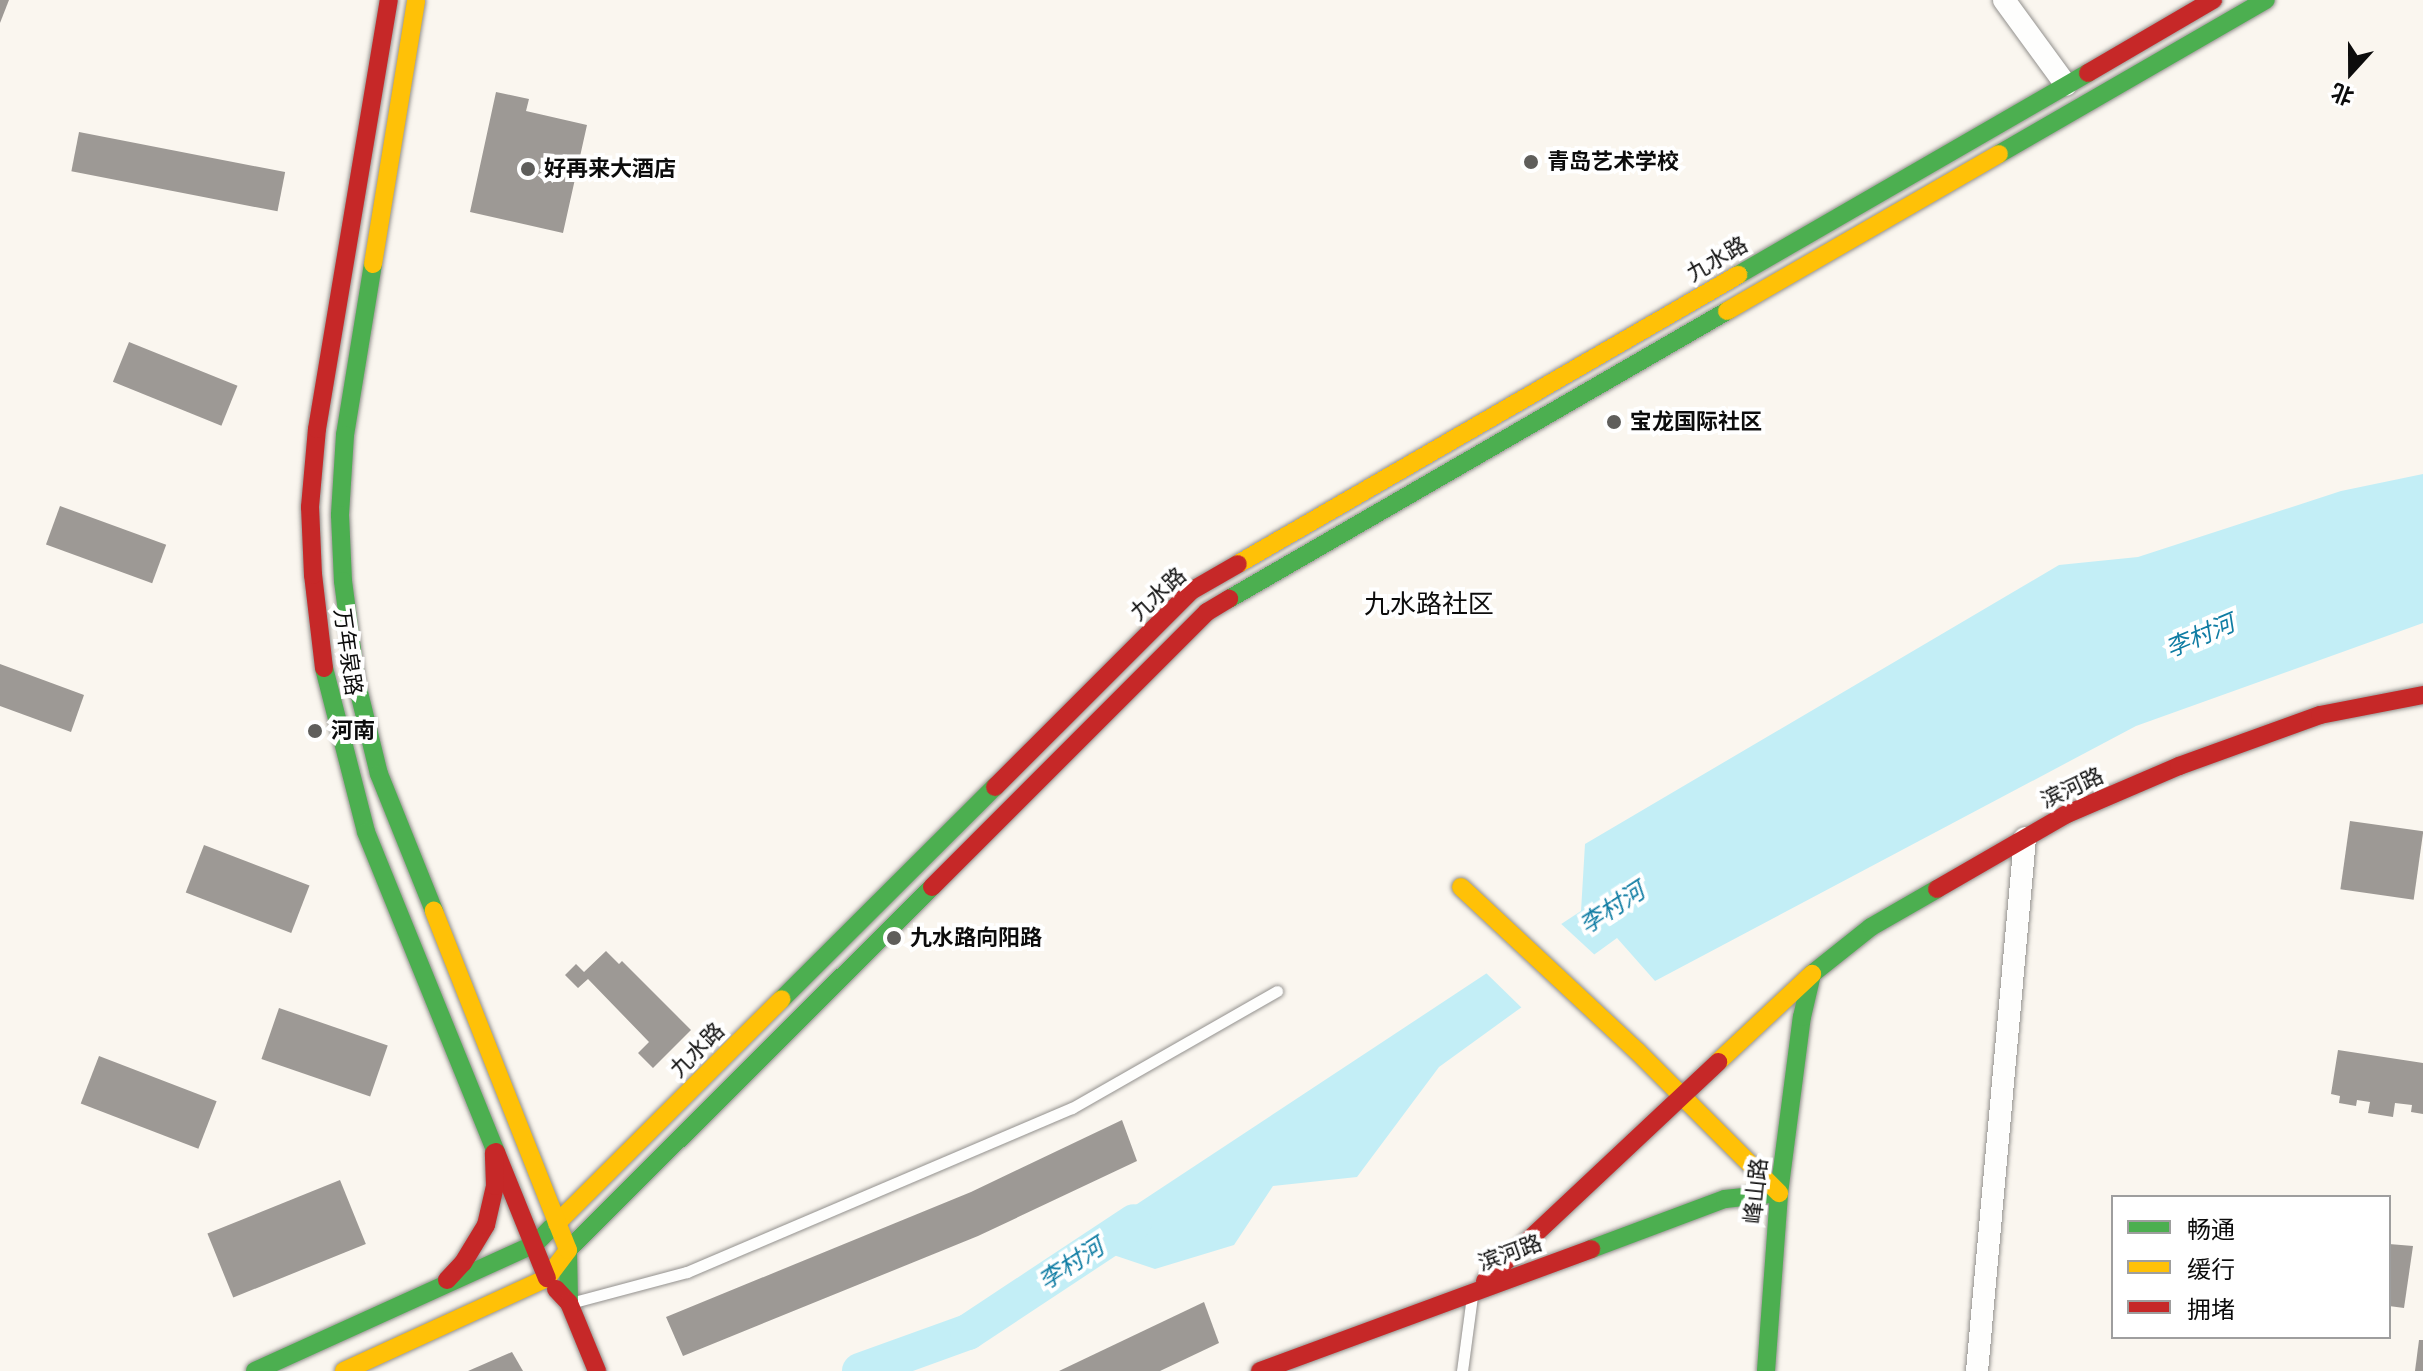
<!DOCTYPE html>
<html>
<head>
<meta charset="utf-8">
<style>
  body { margin:0 }
  #map { position:relative; width:2423px; height:1371px; overflow:hidden; background:#faf6ef; font-family:Lora,"Noto Sans SC",serif }
  div>[style] { position:absolute }
  .water>* { inset:0; background:#c3eef6 }
  .pier>* { inset:0; background:#faf6ef }
  .river>* { height:36px; margin:-18px; padding:0 18px; transform-origin:18px; border-radius:18px; background:#c3eef6 }
  .building>* { inset:0; background:#9d9995; transform-origin:0 0 }
  .roads { filter:drop-shadow(0 0 2px #93918e) drop-shadow(0 0 2px #93918e) }
  .lane>* { height:11px; margin:-5.5px; padding:0 5.5px; transform-origin:5.5px; border-radius:5.5px; background:#fefefd }
  .street>* { height:22px; margin:-11px; padding:0 11px; transform-origin:11px; border-radius:11px; background:#fefefd }
  .fast>* { height:18px; margin:-9px; padding:0 9px; transform-origin:9px; border-radius:9px; background:#4caf50 }
  .slow>* { height:18px; margin:-9px; padding:0 9px; transform-origin:9px; border-radius:9px; background:#ffc107 }
  .jam>* { height:18px; margin:-9px; padding:0 9px; transform-origin:9px; border-radius:9px; background:#c62828 }
  .dots>* { width:22px; height:22px; translate:-50% -50%; box-sizing:border-box; border:4px solid #fff; border-radius:50% }
  span { translate:-50% -50%; white-space:nowrap; text-align:center; line-height:1.15; -webkit-text-stroke:8px #fff; paint-order:stroke }
  .poi-label { font-size:22px; color:#0c0c0c; font-weight:700 }
  .left { translate:0 -50%; text-align:left }
  .street-label { font-size:22px; color:#0c0c0c }
  .water-label { font-size:24px; color:#0f7ca3; font-style:italic }
  .quarter-label { font-size:26px; color:#0c0c0c }
  .legend { position:absolute; left:2111px; top:1195px; width:280px; height:144px; box-sizing:border-box; background:#fff; border:2px solid #9e9e9e; margin:0; padding:10px 14px; list-style:none; font-size:24px; color:#0c0c0c }
  .legend li { display:flex; align-items:center; gap:16px; height:40px }
  .legend b { width:40px; border:2px solid #9e9e9e }
  .north { position:absolute; left:2311px; top:32px; width:80px; height:80px; -webkit-text-stroke:6px #fff; paint-order:stroke; rotate:201deg; font-size:22px; font-weight:700; line-height:32px; text-align:center; color:#0c0c0c }
  .north::after { content:''; display:block; margin:auto; width:28px; height:36px; background:#0c0c0c; clip-path:polygon(50% 0,100% 100%,50% 72%,0 100%) }
</style>
</head>
<body>
<div id="map">
  <div class="water">
    <i style="clip-path:polygon(2423px 474px,2423px 623px,2136px 726px,1655px 981px,1617px 938px,1439px 1067px,1357px 1177px,1273px 1186px,1234px 1245px,1155px 1269px,1078px 1243px,1581px 911px,1585px 844px,2059px 565px,2138px 557px,2341px 491px)"></i>
  </div>
  <div class="pier">
    <i style="clip-path:polygon(1558px 921px,1597px 957px,1524px 1010px,1483px 970px)"></i>
  </div>
  <div class="river">
    <i style="left:860px;top:1371px;width:115px;rotate:-19.9deg"></i>
    <i style="left:968px;top:1332px;width:199px;rotate:-33.5deg"></i>
  </div>
  <div class="building">
    <i style="clip-path:polygon(0 0,9px 0,0 23px)"></i>
    <i style="clip-path:polygon(496px 92px,529px 99px,526px 111px,587px 125px,563px 233px,470px 212px)"></i>
    <i style="left:79px;top:132px;width:210px;height:40px;rotate:11deg"></i>
    <i style="left:129px;top:342px;width:117px;height:43px;rotate:22deg"></i>
    <i style="left:60px;top:506px;width:113px;height:41px;rotate:20deg"></i>
    <i style="clip-path:polygon(0 664px,84px 695px,71px 732px,0 706px)"></i>
    <i style="left:2350px;top:821px;width:74px;height:69px;rotate:8deg"></i>
    <i style="left:204px;top:845px;width:113px;height:51px;rotate:21deg"></i>
    <i style="clip-path:polygon(606px 951px,619px 964px,622px 961px,691px 1030px,653px 1068px,638px 1053px,649px 1042px,588px 979px,578px 988px,565px 975px,576px 964px,584px 972px)"></i>
    <i style="left:279px;top:1008px;width:115px;height:54px;rotate:19deg"></i>
    <i style="clip-path:polygon(2338px 1050px,2423px 1063px,2423px 1114px,2411px 1112px,2412px 1105px,2395px 1103px,2393px 1117px,2368px 1113px,2370px 1102px,2357px 1100px,2356px 1106px,2339px 1103px,2340px 1096px,2331px 1094px)"></i>
    <i style="left:99px;top:1056px;width:126px;height:51px;rotate:21deg"></i>
    <i style="clip-path:polygon(1122px 1120px,1137px 1161px,978px 1236px,683px 1356px,666px 1317px,971px 1192px)"></i>
    <i style="left:340px;top:1180px;width:69px;height:143px;rotate:68deg"></i>
    <i style="clip-path:polygon(2389px 1244px,2413px 1246px,2404px 1308px,2389px 1306px)"></i>
    <i style="clip-path:polygon(1204px 1302px,1219px 1343px,1160px 1371px,1059px 1371px)"></i>
    <i style="clip-path:polygon(2419px 1340px,2423px 1340px,2423px 1371px,2415px 1371px)"></i>
    <i style="clip-path:polygon(512px 1352px,523px 1371px,468px 1371px)"></i>
  </div>
  <div class="roads">
    <div class="lane">
      <i style="left:574px;top:1302px;width:117px;rotate:-14.9deg"></i>
      <i style="left:687px;top:1272px;width:418px;rotate:-23.1deg"></i>
      <i style="left:1072px;top:1108px;width:236px;rotate:-29.7deg"></i>
      <i style="left:1462px;top:1371px;width:76px;rotate:-82.4deg"></i>
    </div>
    <div class="street">
      <i style="left:2004px;top:0;width:105px;rotate:53.9deg"></i>
      <i style="left:1977px;top:1371px;width:535px;rotate:-84.85deg"></i>
    </div>
    <div class="fast">
      <i style="left:1999px;top:154px;width:308px;rotate:-30deg"></i>
      <i style="left:373px;top:264px;width:173px;rotate:99.3deg"></i>
      <i style="left:345px;top:435px;width:80px;rotate:93.6deg"></i>
      <i style="left:340px;top:515px;width:66px;rotate:87.4deg"></i>
      <i style="left:343px;top:581px;width:100px;rotate:82.5deg"></i>
      <i style="left:356px;top:680px;width:97px;rotate:76.3deg"></i>
      <i style="left:379px;top:774px;width:148px;rotate:68.1deg"></i>
      <i style="left:1738px;top:275px;width:404px;rotate:-30deg"></i>
      <i style="left:1229px;top:599px;width:575px;rotate:-30.04deg"></i>
      <i style="left:324px;top:668px;width:169px;rotate:75.6deg"></i>
      <i style="left:366px;top:832px;width:345px;rotate:67.9deg"></i>
      <i style="left:782px;top:999px;width:301px;rotate:-44.9deg"></i>
      <i style="left:1591px;top:1249px;width:143px;rotate:-20.5deg"></i>
      <i style="left:1725px;top:1199px;width:54px;rotate:-6.3deg"></i>
      <i style="left:569px;top:1303px;width:53px;rotate:-91.1deg"></i>
      <i style="left:568px;top:1250px;width:514px;rotate:-44.92deg"></i>
      <i style="left:255px;top:1371px;width:307px;rotate:-24.4deg"></i>
      <i style="left:535px;top:1244px;width:23px;rotate:-45deg"></i>
      <i style="left:1766px;top:1371px;width:178px;rotate:-85.8deg"></i>
      <i style="left:1779px;top:1193px;width:177px;rotate:-82.6deg"></i>
      <i style="left:1802px;top:1017px;width:44px;rotate:-76.9deg"></i>
      <i style="left:1812px;top:974px;width:75px;rotate:-38.5deg"></i>
      <i style="left:1871px;top:927px;width:76px;rotate:-29.9deg"></i>
    </div>
    <div class="slow">
      <i style="left:373px;top:264px;width:267px;rotate:-80.7deg"></i>
      <i style="left:1727px;top:311px;width:314px;rotate:-30deg"></i>
      <i style="left:1238px;top:564px;width:578px;rotate:-30.03deg"></i>
      <i style="left:1461px;top:887px;width:241px;rotate:43deg"></i>
      <i style="left:1637px;top:1051px;width:201px;rotate:45deg"></i>
      <i style="left:1718px;top:1062px;width:129px;rotate:-43.1deg"></i>
      <i style="left:557px;top:1223px;width:317px;rotate:-44.9deg"></i>
      <i style="left:344px;top:1371px;width:223px;rotate:-24.6deg"></i>
      <i style="left:547px;top:1278px;width:35px;rotate:-53deg"></i>
      <i style="left:568px;top:1250px;width:365px;rotate:-111.6deg"></i>
    </div>
    <div class="jam">
      <i style="left:2088px;top:73px;width:145px;rotate:-30.3deg"></i>
      <i style="left:324px;top:668px;width:94px;rotate:-96.7deg"></i>
      <i style="left:313px;top:575px;width:68px;rotate:-92.5deg"></i>
      <i style="left:310px;top:507px;width:78px;rotate:-84.9deg"></i>
      <i style="left:317px;top:429px;width:435px;rotate:-80.5deg"></i>
      <i style="left:995px;top:787px;width:277px;rotate:-45deg"></i>
      <i style="left:1191px;top:591px;width:54px;rotate:-29.9deg"></i>
      <i style="left:932px;top:887px;width:389px;rotate:-45deg"></i>
      <i style="left:1207px;top:612px;width:26px;rotate:-31deg"></i>
      <i style="left:1937px;top:889px;width:148px;rotate:-30deg"></i>
      <i style="left:2065px;top:815px;width:124px;rotate:-23.3deg"></i>
      <i style="left:2179px;top:766px;width:150px;rotate:-19.9deg"></i>
      <i style="left:2320px;top:715px;width:105px;rotate:-11deg"></i>
      <i style="left:496px;top:1152px;width:136px;rotate:68deg"></i>
      <i style="left:447px;top:1280px;width:23px;rotate:-47deg"></i>
      <i style="left:463px;top:1263px;width:44px;rotate:-58.8deg"></i>
      <i style="left:486px;top:1225px;width:40px;rotate:-77deg"></i>
      <i style="left:495px;top:1186px;width:33px;rotate:-92deg"></i>
      <i style="left:1485px;top:1281px;width:320px;rotate:-43.2deg"></i>
      <i style="left:556px;top:1289px;width:19px;rotate:47deg"></i>
      <i style="left:569px;top:1303px;width:74px;rotate:67.6deg"></i>
      <i style="left:1260px;top:1371px;width:353px;rotate:-20.2deg"></i>
    </div>
  </div>
  <div class="dots">
    <i style="left:1531px;top:162px;background:#5f5e5b"></i>
    <i style="left:528px;top:169px;background:#5f5e5b"></i>
    <i style="left:1614px;top:422px;background:#5f5e5b"></i>
    <i style="left:315px;top:731px;background:#5f5e5b"></i>
    <i style="left:894px;top:938px;background:#5f5e5b"></i>
  </div>
  <div class="poi-label">
    <span class="left" style="left:1547px;top:162px">青岛艺术学校</span>
    <span class="left" style="left:544px;top:169px">好再来大酒店</span>
    <span class="left" style="left:1630px;top:422px">宝龙国际社区</span>
    <span class="left" style="left:331px;top:731px">河南</span>
    <span class="left" style="left:910px;top:938px">九水路向阳路</span>
  </div>
  <div class="street-label">
    <span style="left:1717px;top:259px;rotate:-30deg">九水路</span>
    <span style="left:1158px;top:594px;rotate:-42deg">九水路</span>
    <span style="left:348px;top:652px;rotate:82deg">万年泉路</span>
    <span style="left:2072px;top:788px;rotate:-25deg">滨河路</span>
    <span style="left:697px;top:1050px;rotate:-45deg">九水路</span>
    <span style="left:1756px;top:1191px;rotate:-84deg">峰山路</span>
    <span style="left:1510px;top:1253px;rotate:-20deg">滨河路</span>
  </div>
  <div class="water-label">
    <span style="left:2200px;top:636px;rotate:-23deg">李村河</span>
    <span style="left:1612px;top:908px;rotate:-33deg">李村河</span>
    <span style="left:1071px;top:1264px;rotate:-33deg">李村河</span>
  </div>
  <div class="quarter-label">
    <span style="left:1429px;top:604px">九水路社区</span>
  </div>
  <ul class="legend">
  <li><b style="height:10px;background:#4caf50"></b>畅通</li>
  <li><b style="height:10px;background:#ffc107"></b>缓行</li>
  <li><b style="height:10px;background:#c62828"></b>拥堵</li>
  </ul>
  <div class="north">北</div>
</div>
</body>
</html>
